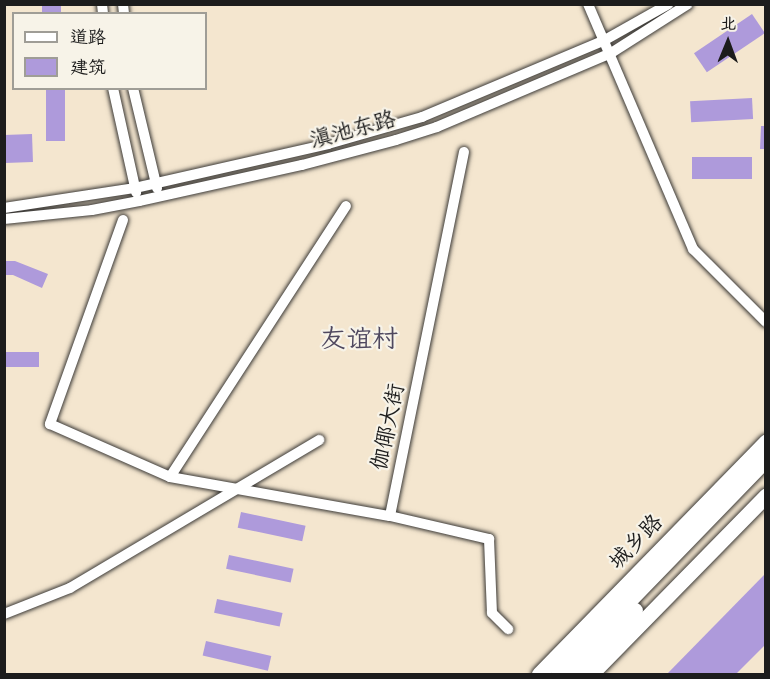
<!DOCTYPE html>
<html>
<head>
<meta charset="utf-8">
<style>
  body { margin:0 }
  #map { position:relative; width:770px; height:679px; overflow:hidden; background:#f4e6cf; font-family:"Architects Daughter","LXGW WenKai TC",sans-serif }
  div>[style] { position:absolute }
  .building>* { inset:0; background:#ae9adb; transform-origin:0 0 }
  .roads { filter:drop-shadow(0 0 2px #3c3a37) drop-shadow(0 0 2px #3c3a37) }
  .minor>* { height:10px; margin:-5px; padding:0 5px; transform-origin:5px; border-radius:5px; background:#fff }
  .highway>* { height:15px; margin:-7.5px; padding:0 7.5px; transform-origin:7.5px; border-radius:7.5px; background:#fff }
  span { translate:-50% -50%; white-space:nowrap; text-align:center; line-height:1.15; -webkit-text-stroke:4.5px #f7f3e8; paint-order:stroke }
  .street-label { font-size:22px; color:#1c1c1c }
  .quarter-label { font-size:26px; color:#4f485f }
  .frame { position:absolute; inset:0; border:6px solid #1c1c1c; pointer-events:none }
  .legend { position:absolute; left:12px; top:12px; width:195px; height:78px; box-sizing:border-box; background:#f7f3e8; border:2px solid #9f9d96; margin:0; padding:8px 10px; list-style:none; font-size:18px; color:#1c1c1c }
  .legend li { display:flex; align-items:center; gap:12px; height:30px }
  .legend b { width:30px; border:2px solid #9f9d96 }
  .north { position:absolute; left:698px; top:12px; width:60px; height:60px; -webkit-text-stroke:4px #f7f3e8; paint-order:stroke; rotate:1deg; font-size:16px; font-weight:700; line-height:24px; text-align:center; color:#1c1c1c }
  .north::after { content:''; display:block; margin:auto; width:21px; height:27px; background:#1c1c1c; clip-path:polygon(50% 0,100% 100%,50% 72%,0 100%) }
</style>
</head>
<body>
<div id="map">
  <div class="building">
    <i style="left:42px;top:4px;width:19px;height:10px"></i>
    <i style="left:752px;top:14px;width:23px;height:70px;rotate:56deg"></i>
    <i style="left:46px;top:88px;width:19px;height:53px"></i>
    <i style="left:752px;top:98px;width:21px;height:62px;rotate:87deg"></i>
    <i style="clip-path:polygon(761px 126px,766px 126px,766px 149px,760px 149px)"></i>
    <i style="left:32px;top:134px;width:28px;height:28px;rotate:88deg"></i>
    <i style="left:692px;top:157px;width:60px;height:22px"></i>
    <i style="clip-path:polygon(4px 261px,15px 261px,48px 274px,42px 288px,13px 275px,4px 275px)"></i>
    <i style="left:39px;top:352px;width:15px;height:35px;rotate:90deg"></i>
    <i style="left:241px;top:512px;width:66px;height:16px;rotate:12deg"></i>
    <i style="left:229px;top:555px;width:66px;height:14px;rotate:12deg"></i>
    <i style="clip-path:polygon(766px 573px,766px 644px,736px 674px,667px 674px)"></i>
    <i style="left:217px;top:599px;width:67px;height:14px;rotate:12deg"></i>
    <i style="left:206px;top:641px;width:67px;height:15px;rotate:13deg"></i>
  </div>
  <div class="roads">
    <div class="minor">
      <i style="left:102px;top:4px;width:10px;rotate:84deg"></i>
      <i style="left:123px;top:4px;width:10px;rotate:84deg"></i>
      <i style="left:588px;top:4px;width:267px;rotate:66.8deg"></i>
      <i style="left:693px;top:249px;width:103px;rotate:45deg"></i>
      <i style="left:113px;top:88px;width:107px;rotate:77.5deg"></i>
      <i style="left:133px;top:88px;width:103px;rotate:76.5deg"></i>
      <i style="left:464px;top:152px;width:371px;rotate:101.5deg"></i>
      <i style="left:390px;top:516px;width:102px;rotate:13.1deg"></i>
      <i style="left:489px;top:539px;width:74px;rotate:87.7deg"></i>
      <i style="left:492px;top:613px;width:23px;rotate:45deg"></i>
      <i style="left:4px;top:208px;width:133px;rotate:-8.7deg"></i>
      <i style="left:135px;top:188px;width:198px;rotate:-12.8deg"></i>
      <i style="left:328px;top:144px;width:98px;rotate:-16deg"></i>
      <i style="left:422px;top:117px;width:199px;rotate:-22.8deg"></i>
      <i style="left:605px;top:40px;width:73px;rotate:-29.4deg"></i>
      <i style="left:4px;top:219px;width:88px;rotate:-5.8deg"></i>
      <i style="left:92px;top:210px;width:48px;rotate:-10.8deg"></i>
      <i style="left:139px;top:201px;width:167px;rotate:-12.5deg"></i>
      <i style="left:302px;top:165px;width:97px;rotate:-14.9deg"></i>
      <i style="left:396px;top:140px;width:43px;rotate:-17.6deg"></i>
      <i style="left:437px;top:127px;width:189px;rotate:-23deg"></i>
      <i style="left:611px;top:53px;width:91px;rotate:-32.5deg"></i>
      <i style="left:123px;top:220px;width:217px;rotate:109.7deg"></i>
      <i style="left:50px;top:424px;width:131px;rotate:23.8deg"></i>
      <i style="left:170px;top:477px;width:223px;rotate:10.1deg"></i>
      <i style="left:170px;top:477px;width:323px;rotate:-57deg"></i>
      <i style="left:4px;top:614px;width:71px;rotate:-21.5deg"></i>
      <i style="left:70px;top:588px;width:290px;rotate:-30.7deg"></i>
    </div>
    <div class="highway">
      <i style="left:539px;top:674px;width:325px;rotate:-45.7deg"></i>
      <i style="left:558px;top:674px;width:299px;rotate:-45.9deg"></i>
      <i style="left:573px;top:674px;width:89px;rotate:-45.9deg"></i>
      <i style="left:591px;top:674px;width:250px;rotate:-45.6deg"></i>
    </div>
  </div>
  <div class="street-label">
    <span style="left:353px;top:130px;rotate:-15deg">滇池东路</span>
    <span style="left:388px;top:427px;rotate:-78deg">伽倻大街</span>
    <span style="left:636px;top:542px;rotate:-46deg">城乡路</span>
  </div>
  <div class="quarter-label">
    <span style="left:359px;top:340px">友谊村</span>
  </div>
  <div class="frame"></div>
  <ul class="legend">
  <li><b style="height:8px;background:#fff"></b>道路</li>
  <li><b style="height:16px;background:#ae9adb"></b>建筑</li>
  </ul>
  <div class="north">北</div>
</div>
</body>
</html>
